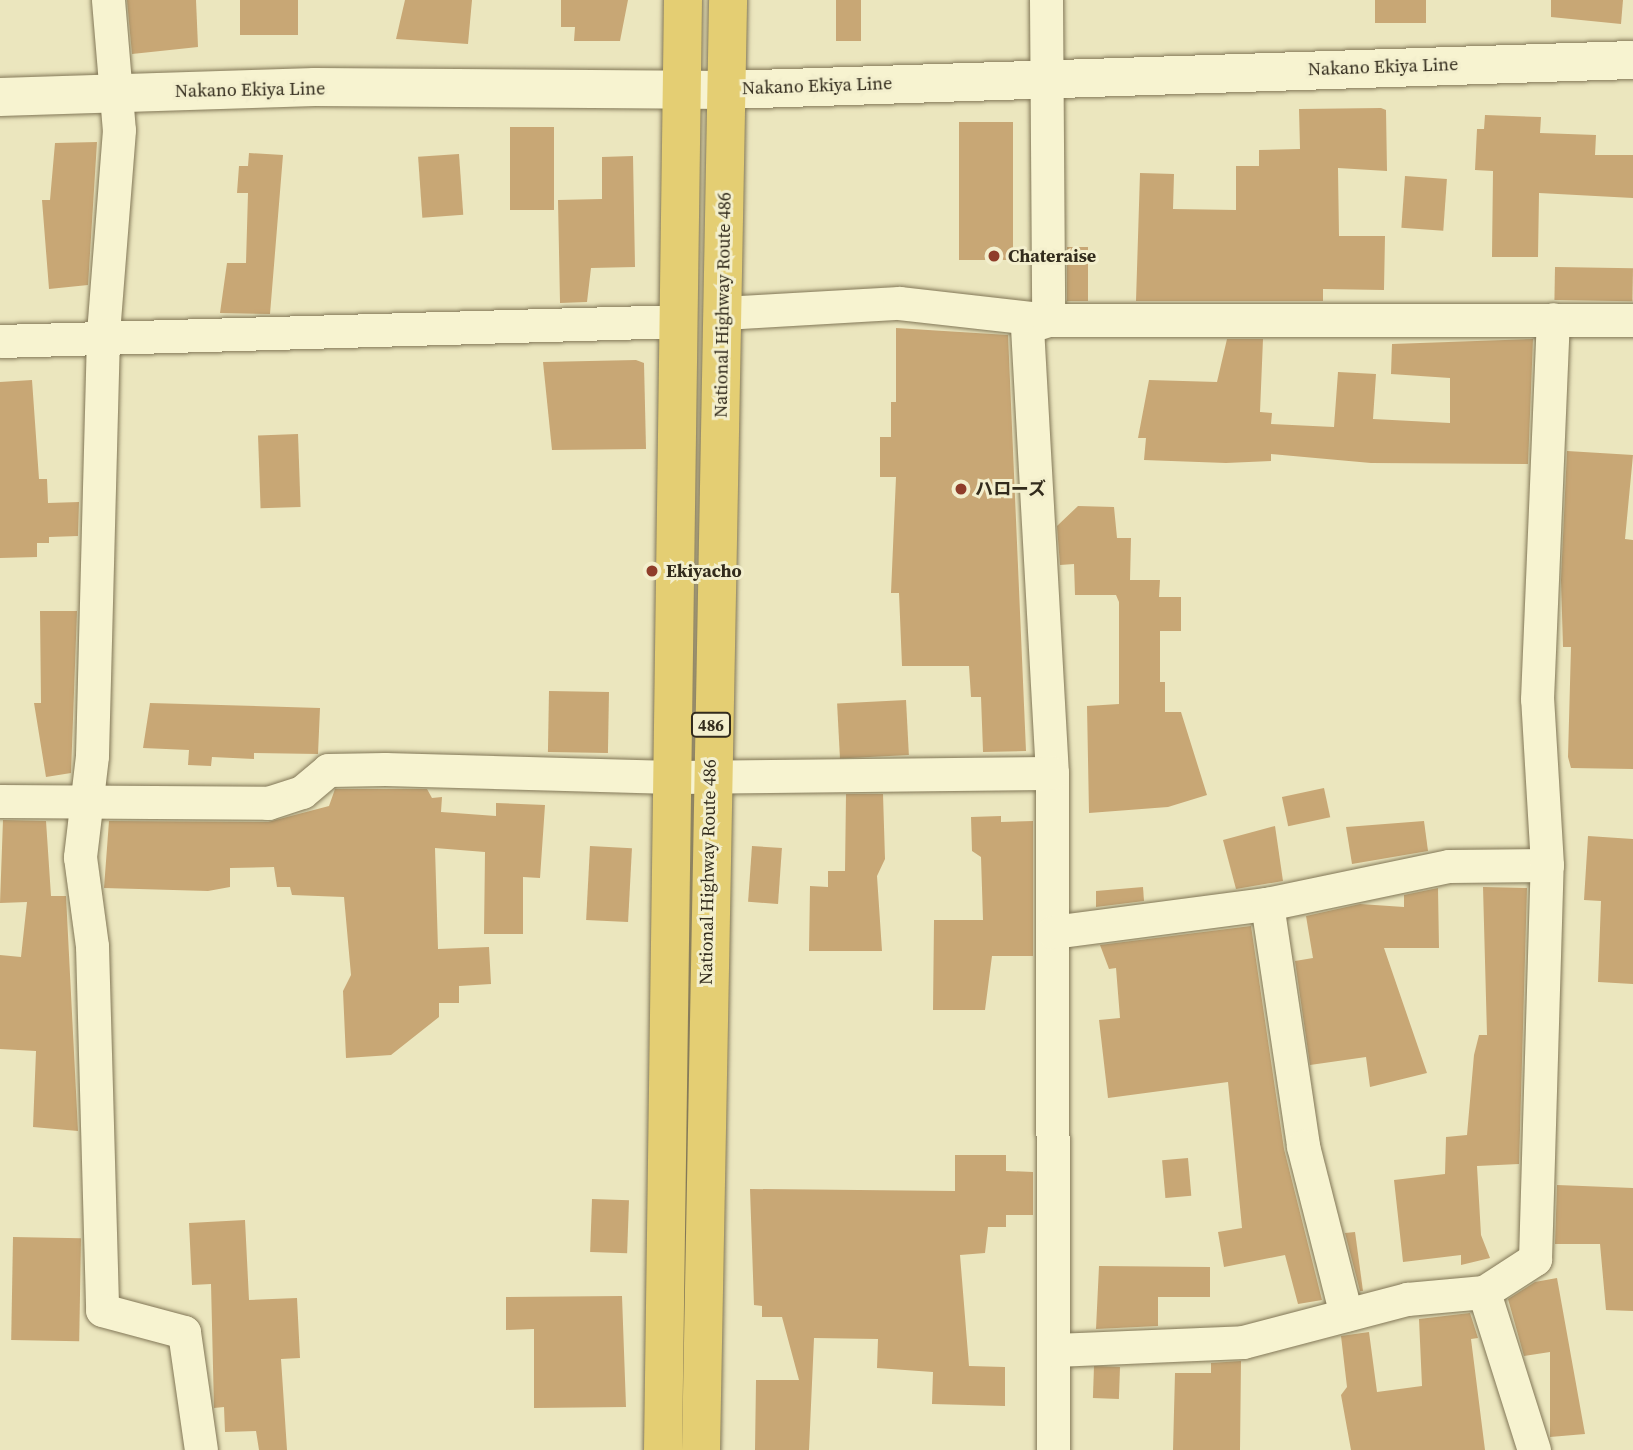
<!DOCTYPE html>
<html>
<head>
<meta charset="utf-8">
<style>
  body { margin:0 }
  #map { position:relative; width:1633px; height:1450px; overflow:hidden; background:#ebe6be; font-family:"Source Serif 4","Noto Sans JP",serif }
  div>[style] { position:absolute }
  .building>* { inset:0; background:#c8a775; transform-origin:0 0 }
  .roads { filter:drop-shadow(0 0 2px #827757) drop-shadow(0 0 2px #827757) }
  .minor>* { height:33px; margin:-16.5px; padding:0 16.5px; transform-origin:16.5px; border-radius:16.5px; background:#f7f3d0 }
  .secondary>* { height:38px; margin:-19px; padding:0 19px; transform-origin:19px; border-radius:19px; background:#f7f3d0 }
  .trunk>* { height:38px; margin:-19px; padding:0 19px; transform-origin:19px; border-radius:19px; background:#e4ce73 }
  .dots>* { width:19px; height:19px; translate:-50% -50%; box-sizing:border-box; border:4px solid #f3efcd; border-radius:50% }
  span { translate:-50% -50%; white-space:nowrap; text-align:center; line-height:1.15; -webkit-text-stroke:6px #f3efcd; paint-order:stroke }
  .shield-label span { padding:2px 5px; background:#f3efcd; border:2px solid; border-radius:5px; -webkit-text-stroke-width:0 }
  .shield-label { font-size:16px; color:#322b1c; font-weight:700 }
  .street-label { font-size:18px; color:#322b1c }
  .poi-label { font-size:18px; color:#322b1c; font-weight:700 }
  .left { translate:0 -50%; text-align:left }
</style>
</head>
<body>
<div id="map">
  <div class="building">
    <i style="clip-path:polygon(127px 0,196px 0,198px 47px,132px 54px)"></i>
    <i style="left:240px;top:0;width:58px;height:35px"></i>
    <i style="clip-path:polygon(405px 0,472px 0,468px 44px,396px 39px)"></i>
    <i style="clip-path:polygon(561px 0,628px 0,620px 41px,574px 41px,575px 27px,561px 27px)"></i>
    <i style="left:836px;top:0;width:25px;height:41px"></i>
    <i style="left:1375px;top:0;width:51px;height:23px"></i>
    <i style="clip-path:polygon(1551px 0,1623px 0,1621px 24px,1551px 17px)"></i>
    <i style="clip-path:polygon(1381px 108px,1386px 110px,1387px 171px,1338px 168px,1339px 236px,1385px 236px,1384px 290px,1323px 289px,1323px 301px,1136px 301px,1140px 173px,1174px 174px,1173px 209px,1236px 210px,1236px 166px,1259px 166px,1259px 150px,1300px 149px,1299px 109px)"></i>
    <i style="clip-path:polygon(1485px 115px,1541px 117px,1540px 133px,1596px 135px,1595px 155px,1633px 155px,1633px 198px,1539px 193px,1538px 257px,1492px 257px,1493px 171px,1475px 170px,1477px 129px,1484px 129px)"></i>
    <i style="left:959px;top:122px;width:54px;height:138px"></i>
    <i style="left:510px;top:127px;width:44px;height:83px"></i>
    <i style="clip-path:polygon(97px 142px,88px 285px,49px 289px,42px 200px,50px 200px,55px 143px)"></i>
    <i style="clip-path:polygon(249px 153px,283px 155px,270px 314px,220px 313px,227px 263px,246px 263px,248px 193px,237px 193px,239px 166px,248px 166px)"></i>
    <i style="left:459px;top:154px;width:61px;height:41px;rotate:86deg"></i>
    <i style="clip-path:polygon(633px 156px,635px 267px,591px 268px,587px 302px,560px 303px,558px 200px,602px 199px,602px 157px)"></i>
    <i style="left:1405px;top:176px;width:42px;height:52px;rotate:4deg"></i>
    <i style="left:1067px;top:247px;width:21px;height:54px"></i>
    <i style="left:1555px;top:267px;width:78px;height:33px;rotate:1deg"></i>
    <i style="clip-path:polygon(896px 328px,1008px 335px,1026px 751px,983px 752px,981px 697px,971px 697px,969px 666px,902px 666px,899px 593px,891px 593px,896px 477px,880px 477px,880px 437px,891px 437px,891px 402px,896px 402px)"></i>
    <i style="clip-path:polygon(1227px 339px,1263px 339px,1260px 412px,1272px 413px,1271px 424px,1334px 427px,1338px 372px,1376px 374px,1373px 419px,1450px 423px,1450px 378px,1391px 374px,1392px 344px,1533px 339px,1528px 464px,1371px 463px,1271px 454px,1271px 461px,1226px 463px,1144px 460px,1146px 438px,1138px 438px,1149px 380px,1217px 382px)"></i>
    <i style="clip-path:polygon(636px 360px,644px 363px,646px 449px,552px 450px,543px 362px)"></i>
    <i style="clip-path:polygon(32px 380px,39px 479px,47px 479px,48px 503px,79px 502px,78px 536px,49px 537px,49px 543px,37px 543px,37px 557px,0 558px,0 382px)"></i>
    <i style="left:298px;top:434px;width:73px;height:40px;rotate:88deg"></i>
    <i style="clip-path:polygon(1567px 451px,1633px 455px,1625px 539px,1633px 540px,1633px 769px,1571px 768px,1568px 757px,1571px 647px,1563px 647px,1561px 580px)"></i>
    <i style="clip-path:polygon(1078px 506px,1114px 507px,1117px 538px,1131px 538px,1130px 580px,1160px 580px,1159px 597px,1181px 597px,1181px 631px,1160px 631px,1160px 682px,1165px 682px,1165px 712px,1181px 712px,1207px 795px,1168px 807px,1089px 813px,1087px 706px,1119px 704px,1119px 602px,1116px 595px,1075px 595px,1074px 564px,1060px 565px,1057px 526px)"></i>
    <i style="clip-path:polygon(40px 611px,77px 611px,71px 773px,46px 777px,34px 703px,41px 703px)"></i>
    <i style="left:549px;top:691px;width:60px;height:61px;rotate:1deg"></i>
    <i style="left:906px;top:700px;width:55px;height:69px;rotate:87deg"></i>
    <i style="clip-path:polygon(150px 703px,320px 708px,318px 754px,254px 753px,254px 759px,212px 757px,211px 766px,188px 765px,189px 750px,143px 748px)"></i>
    <i style="left:1324px;top:788px;width:30px;height:43px;rotate:78deg"></i>
    <i style="clip-path:polygon(335px 789px,427px 789px,432px 798px,442px 797px,441px 812px,496px 816px,496px 803px,545px 805px,540px 878px,523px 877px,523px 934px,484px 934px,485px 852px,435px 848px,438px 949px,489px 947px,491px 984px,459px 986px,459px 1003px,439px 1003px,439px 1017px,391px 1055px,346px 1058px,343px 991px,351px 975px,344px 897px,292px 895px,290px 887px,277px 887px,274px 867px,230px 868px,230px 887px,208px 891px,104px 888px,109px 821px,268px 822px,329px 806px)"></i>
    <i style="clip-path:polygon(846px 794px,883px 794px,885px 859px,877px 876px,882px 951px,809px 951px,810px 886px,828px 887px,828px 871px,845px 871px)"></i>
    <i style="clip-path:polygon(1001px 816px,1001px 822px,1033px 821px,1033px 956px,992px 956px,985px 1010px,933px 1010px,934px 920px,983px 920px,981px 857px,972px 851px,971px 817px)"></i>
    <i style="clip-path:polygon(3px 820px,46px 821px,51px 896px,66px 896px,78px 1131px,33px 1127px,36px 1051px,0 1049px,0 955px,21px 957px,27px 902px,0 903px)"></i>
    <i style="clip-path:polygon(1424px 821px,1428px 851px,1352px 864px,1346px 827px)"></i>
    <i style="clip-path:polygon(1275px 826px,1283px 881px,1236px 889px,1223px 840px)"></i>
    <i style="clip-path:polygon(1588px 836px,1633px 839px,1633px 984px,1598px 982px,1601px 901px,1584px 900px)"></i>
    <i style="left:590px;top:846px;width:42px;height:74px;rotate:3deg"></i>
    <i style="left:752px;top:846px;width:30px;height:56px;rotate:4deg"></i>
    <i style="clip-path:polygon(1143px 887px,1144px 901px,1096px 907px,1096px 891px)"></i>
    <i style="clip-path:polygon(1483px 887px,1527px 888px,1519px 1164px,1477px 1166px,1481px 1235px,1490px 1258px,1461px 1265px,1461px 1255px,1403px 1262px,1394px 1180px,1445px 1174px,1446px 1137px,1467px 1135px,1474px 1055px,1479px 1035px,1487px 1035px)"></i>
    <i style="clip-path:polygon(1438px 888px,1439px 948px,1384px 948px,1427px 1073px,1370px 1087px,1366px 1057px,1310px 1065px,1295px 961px,1313px 958px,1306px 916px,1360px 904px,1404px 907px,1404px 895px)"></i>
    <i style="clip-path:polygon(1251px 926px,1284px 1149px,1322px 1300px,1298px 1304px,1285px 1255px,1224px 1267px,1218px 1232px,1242px 1228px,1228px 1082px,1108px 1098px,1099px 1020px,1120px 1018px,1116px 968px,1109px 969px,1100px 945px)"></i>
    <i style="clip-path:polygon(955px 1155px,1006px 1155px,1006px 1171px,1033px 1172px,1033px 1215px,1006px 1215px,1006px 1227px,988px 1227px,985px 1253px,960px 1255px,969px 1366px,1005px 1367px,1005px 1406px,932px 1404px,933px 1372px,877px 1368px,878px 1339px,814px 1338px,809px 1450px,755px 1450px,756px 1380px,799px 1380px,782px 1317px,762px 1317px,762px 1306px,754px 1305px,750px 1189px,955px 1191px)"></i>
    <i style="left:1188px;top:1158px;width:38px;height:26px;rotate:85deg"></i>
    <i style="clip-path:polygon(1557px 1185px,1633px 1188px,1633px 1311px,1606px 1310px,1600px 1244px,1555px 1244px)"></i>
    <i style="left:592px;top:1199px;width:37px;height:53px;rotate:2deg"></i>
    <i style="clip-path:polygon(245px 1220px,249px 1300px,297px 1298px,300px 1358px,281px 1359px,287px 1450px,259px 1450px,256px 1431px,225px 1432px,224px 1407px,214px 1408px,211px 1284px,192px 1285px,189px 1223px)"></i>
    <i style="clip-path:polygon(1355px 1232px,1363px 1291px,1360px 1291px,1345px 1233px)"></i>
    <i style="left:13px;top:1237px;width:68px;height:103px;rotate:1deg"></i>
    <i style="clip-path:polygon(1099px 1266px,1210px 1267px,1210px 1297px,1158px 1297px,1158px 1326px,1096px 1329px)"></i>
    <i style="clip-path:polygon(1557px 1278px,1585px 1434px,1550px 1437px,1550px 1352px,1524px 1356px,1508px 1299px,1535px 1282px)"></i>
    <i style="clip-path:polygon(622px 1296px,626px 1407px,534px 1408px,534px 1329px,506px 1330px,506px 1297px)"></i>
    <i style="clip-path:polygon(1470px 1313px,1478px 1338px,1471px 1339px,1485px 1450px,1351px 1450px,1341px 1395px,1347px 1387px,1341px 1336px,1369px 1332px,1377px 1392px,1422px 1386px,1419px 1319px)"></i>
    <i style="clip-path:polygon(1241px 1361px,1240px 1450px,1173px 1450px,1175px 1373px,1211px 1373px,1211px 1363px)"></i>
    <i style="left:1120px;top:1367px;width:32px;height:26px;rotate:92deg"></i>
  </div>
  <div class="roads">
    <div class="minor">
      <i style="left:108px;top:0;width:130px;rotate:85.2deg"></i>
      <i style="left:119px;top:130px;width:206px;rotate:94.5deg"></i>
      <i style="left:103px;top:335px;width:421px;rotate:91.5deg"></i>
      <i style="left:92px;top:756px;width:102px;rotate:96.8deg"></i>
      <i style="left:80px;top:857px;width:90px;rotate:82.3deg"></i>
      <i style="left:92px;top:946px;width:364px;rotate:88.4deg"></i>
      <i style="left:102px;top:1310px;width:85px;rotate:15deg"></i>
      <i style="left:184px;top:1332px;width:119px;rotate:81.8deg"></i>
      <i style="left:1046px;top:0;width:320px;rotate:89.6deg"></i>
      <i style="left:1048px;top:320px;width:22px;rotate:162deg"></i>
      <i style="left:1027px;top:327px;width:447px;rotate:86.8deg"></i>
      <i style="left:1052px;top:773px;width:677px;rotate:89.92deg"></i>
      <i style="left:723px;top:313px;width:176px;rotate:-3.3deg"></i>
      <i style="left:899px;top:303px;width:150px;rotate:6.5deg"></i>
      <i style="left:1048px;top:320px;width:585px"></i>
      <i style="left:0;top:341px;width:680px;rotate:-1.68deg"></i>
      <i style="left:0;top:801px;width:268px;rotate:0.4deg"></i>
      <i style="left:268px;top:803px;width:36px;rotate:-18deg"></i>
      <i style="left:302px;top:792px;width:34px;rotate:-40deg"></i>
      <i style="left:328px;top:770px;width:57px;rotate:-1deg"></i>
      <i style="left:385px;top:769px;width:287px;rotate:1.6deg"></i>
      <i style="left:672px;top:777px;width:380px;rotate:-0.6deg"></i>
      <i style="left:1267px;top:904px;width:245px;rotate:81.5deg"></i>
      <i style="left:1303px;top:1146px;width:174px;rotate:75.7deg"></i>
      <i style="left:1053px;top:932px;width:216px;rotate:-7.5deg"></i>
      <i style="left:1267px;top:904px;width:186px;rotate:-11.8deg"></i>
      <i style="left:1449px;top:866px;width:98px;rotate:-0.6deg"></i>
      <i style="left:1055px;top:1350px;width:188px;rotate:-2.4deg"></i>
      <i style="left:1243px;top:1342px;width:170px;rotate:-14.7deg"></i>
      <i style="left:1407px;top:1299px;width:77px;rotate:-5.2deg"></i>
      <i style="left:1534px;top:1450px;width:166px;rotate:-107.6deg"></i>
      <i style="left:1484px;top:1292px;width:61px;rotate:-32.9deg"></i>
      <i style="left:1535px;top:1259px;width:394px;rotate:-88.3deg"></i>
      <i style="left:1547px;top:865px;width:166px;rotate:-93.4deg"></i>
      <i style="left:1537px;top:699px;width:380px;rotate:-87.6deg"></i>
    </div>
    <div class="secondary">
      <i style="left:0;top:97px;width:315px;rotate:-1.8deg"></i>
      <i style="left:315px;top:87px;width:413px;rotate:0.4deg"></i>
      <i style="left:728px;top:90px;width:905px;rotate:-1.9deg"></i>
    </div>
    <div class="trunk">
      <i style="left:663px;top:1450px;width:1450px;rotate:-89.21deg"></i>
      <i style="left:701px;top:1450px;width:1450px;rotate:-88.93deg"></i>
    </div>
  </div>
  <div class="dots">
    <i style="left:994px;top:256px;background:#8f3d2a"></i>
    <i style="left:961px;top:489px;background:#8f3d2a"></i>
    <i style="left:652px;top:571px;background:#8f3d2a"></i>
  </div>
  <div class="shield-label">
    <span style="left:711px;top:725px">486</span>
  </div>
  <div class="street-label">
    <span style="left:1383px;top:67px;rotate:-2deg">Nakano Ekiya Line</span>
    <span style="left:817px;top:86px;rotate:-2deg">Nakano Ekiya Line</span>
    <span style="left:250px;top:90px;rotate:-1deg">Nakano Ekiya Line</span>
    <span style="left:723px;top:305px;rotate:-89deg">National Highway Route 486</span>
    <span style="left:708px;top:872px;rotate:-89deg">National Highway Route 486</span>
  </div>
  <div class="poi-label">
    <span class="left" style="left:1008px;top:256px">Chateraise</span>
    <span class="left" style="left:975px;top:489px">ハローズ</span>
    <span class="left" style="left:666px;top:571px">Ekiyacho</span>
  </div>
</div>
</body>
</html>
